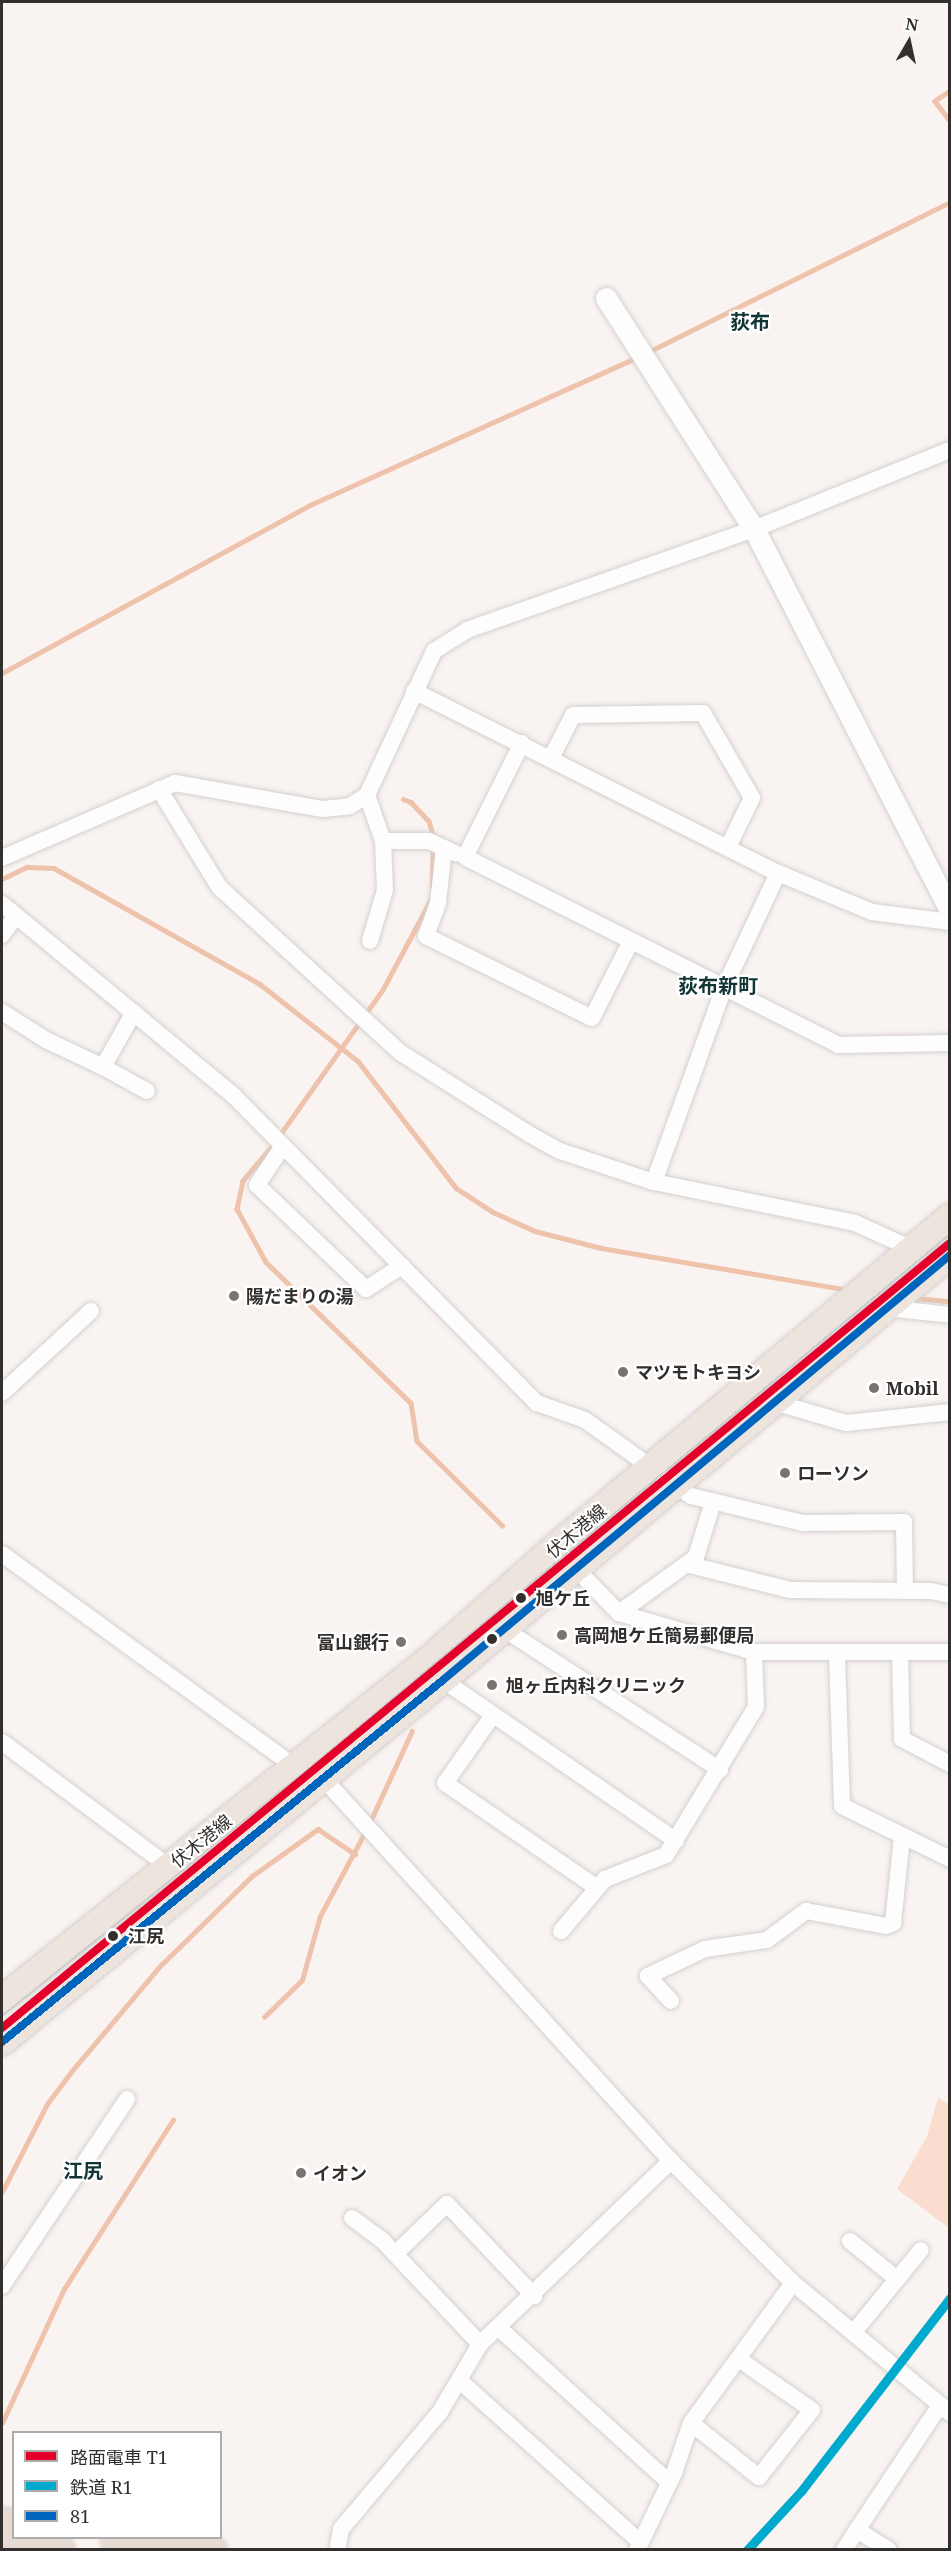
<!DOCTYPE html>
<html>
<head>
<meta charset="utf-8">
<style>
  body { margin:0 }
  #map { position:relative; width:951px; height:2551px; overflow:hidden; background:#f9f4f2; font-family:"Noto Serif","Noto Sans JP",serif }
  div>[style] { position:absolute }
  .green>* { inset:0; background:#fbddcf }
  .stream>* { height:4.5px; margin:-2.25px; padding:0 2.25px; transform-origin:2.25px; border-radius:2.25px; background:#eec2ab }
  .roads { filter:drop-shadow(0 0 2px #d4d0ce) drop-shadow(0 0 2px #d4d0ce) }
  .minor>* { height:16px; margin:-8px; padding:0 8px; transform-origin:8px; border-radius:8px; background:#fefdfd }
  .tertiary>* { height:21px; margin:-10.5px; padding:0 10.5px; transform-origin:10.5px; border-radius:10.5px; background:#fefdfd }
  .primary>* { height:26px; margin:-13px; padding:0 13px; transform-origin:13px; border-radius:13px; background:#ede4de }
  .trunk>* { height:27px; margin:-13.5px; padding:0 13.5px; transform-origin:13.5px; border-radius:13.5px; background:#e8dbd4 }
  .tram>* { height:1.5px; margin:-0.75px; padding:0 0.75px; transform-origin:0.75px; border-radius:0.75px; background:#cecdcd }
  .bus-1>* { height:8px; margin:-4px; padding:0 4px; transform-origin:4px; border-radius:4px; background:#0065bd }
  .rail-1>* { height:9px; margin:-4.5px; padding:0 4.5px; transform-origin:4.5px; border-radius:4.5px; background:#00a9ce }
  .tram-1>* { height:8px; margin:-4px; padding:0 4px; transform-origin:4px; border-radius:4px; background:#e4002b }
  .dots>* { width:16px; height:16px; translate:-50% -50%; box-sizing:border-box; border:3px solid #fff; border-radius:50% }
  span { translate:-50% -50%; white-space:nowrap; text-align:center; line-height:1.15; -webkit-text-stroke:4.5px #fff; paint-order:stroke }
  .poi-label { font-size:18px; color:#322f2d; font-weight:700 }
  .left { translate:0 -50%; text-align:left }
  .right { translate:-100% -50%; text-align:right }
  .street-label { font-size:18px; color:#322f2d }
  .stop-label { font-size:18px; color:#322f2d; font-weight:700 }
  .neighbourhood-label { font-size:20px; color:#123536; font-weight:700 }
  .frame { position:absolute; inset:0; border:3px solid #322f2d; pointer-events:none }
  .legend { position:absolute; left:12px; top:2431px; width:210px; height:108px; box-sizing:border-box; background:#fff; border:2px solid #adacab; margin:0; padding:8px 10px; list-style:none; font-size:18px; color:#322f2d }
  .legend li { display:flex; align-items:center; gap:12px; height:30px }
  .legend b { width:30px; border:2px solid #adacab }
  .north { position:absolute; left:879px; top:12px; width:60px; height:60px; -webkit-text-stroke:4px #fff; paint-order:stroke; rotate:9deg; font-size:16px; font-weight:700; line-height:24px; text-align:center; color:#322f2d }
  .north::after { content:''; display:block; margin:auto; width:21px; height:27px; background:#322f2d; clip-path:polygon(50% 0,100% 100%,50% 72%,0 100%) }
</style>
</head>
<body>
<div id="map">
  <div class="green">
    <i style="clip-path:polygon(938px 2098px,949px 2104px,949px 2228px,897px 2189px,927px 2136px)"></i>
  </div>
  <div class="stream">
    <i style="left:950px;top:91px;width:18px;rotate:146deg"></i>
    <i style="left:935px;top:101px;width:25px;rotate:53deg"></i>
    <i style="left:648px;top:352px;width:337px;rotate:-26.4deg"></i>
    <i style="left:2px;top:673px;width:351px;rotate:-28.6deg"></i>
    <i style="left:310px;top:505px;width:360px;rotate:-24.3deg"></i>
    <i style="left:403px;top:799px;width:9px;rotate:21deg"></i>
    <i style="left:411px;top:802px;width:26px;rotate:47deg"></i>
    <i style="left:429px;top:821px;width:19px;rotate:74deg"></i>
    <i style="left:2px;top:879px;width:28px;rotate:-26deg"></i>
    <i style="left:27px;top:867px;width:27px;rotate:2deg"></i>
    <i style="left:54px;top:868px;width:236px;rotate:29.4deg"></i>
    <i style="left:260px;top:984px;width:125px;rotate:38.2deg"></i>
    <i style="left:358px;top:1061px;width:160px;rotate:52.3deg"></i>
    <i style="left:456px;top:1188px;width:44px;rotate:33deg"></i>
    <i style="left:493px;top:1212px;width:46px;rotate:24.3deg"></i>
    <i style="left:535px;top:1231px;width:68px;rotate:14.4deg"></i>
    <i style="left:601px;top:1248px;width:252px;rotate:9.6deg"></i>
    <i style="left:432px;top:887px;width:39px;rotate:-89deg"></i>
    <i style="left:279px;top:1136px;width:180px;rotate:-54.7deg"></i>
    <i style="left:383px;top:989px;width:100px;rotate:-61.9deg"></i>
    <i style="left:275px;top:1143px;width:50px;rotate:130.1deg"></i>
    <i style="left:243px;top:1181px;width:29px;rotate:102deg"></i>
    <i style="left:237px;top:1209px;width:60px;rotate:61.3deg"></i>
    <i style="left:266px;top:1262px;width:202px;rotate:44.2deg"></i>
    <i style="left:411px;top:1403px;width:38px;rotate:81deg"></i>
    <i style="left:417px;top:1441px;width:120px;rotate:44.7deg"></i>
    <i style="left:914px;top:1298px;width:36px;rotate:5deg"></i>
    <i style="left:369px;top:1824px;width:102px;rotate:-65.2deg"></i>
    <i style="left:264px;top:2017px;width:53px;rotate:-44.2deg"></i>
    <i style="left:302px;top:1980px;width:66px;rotate:-74.3deg"></i>
    <i style="left:320px;top:1916px;width:95px;rotate:-61.8deg"></i>
    <i style="left:2px;top:2192px;width:99px;rotate:-62.9deg"></i>
    <i style="left:47px;top:2104px;width:40px;rotate:-53deg"></i>
    <i style="left:71px;top:2072px;width:137px;rotate:-50deg"></i>
    <i style="left:159px;top:1967px;width:130px;rotate:-44.4deg"></i>
    <i style="left:252px;top:1876px;width:81px;rotate:-35.5deg"></i>
    <i style="left:318px;top:1829px;width:45px;rotate:34deg"></i>
    <i style="left:2px;top:2423px;width:148px;rotate:-65.2deg"></i>
    <i style="left:64px;top:2289px;width:201px;rotate:-57.2deg"></i>
  </div>
  <div class="roads">
    <div class="minor">
      <i style="left:414px;top:691px;width:407px;rotate:26.6deg"></i>
      <i style="left:778px;top:873px;width:102px;rotate:22.5deg"></i>
      <i style="left:872px;top:912px;width:79px;rotate:7.3deg"></i>
      <i style="left:522px;top:743px;width:127px;rotate:116.6deg"></i>
      <i style="left:465px;top:857px;width:418px;rotate:26.7deg"></i>
      <i style="left:838px;top:1045px;width:112px;rotate:-1deg"></i>
      <i style="left:551px;top:758px;width:48px;rotate:-62.9deg"></i>
      <i style="left:573px;top:715px;width:130px;rotate:-0.9deg"></i>
      <i style="left:703px;top:713px;width:98px;rotate:60deg"></i>
      <i style="left:752px;top:798px;width:55px;rotate:116.1deg"></i>
      <i style="left:159px;top:789px;width:115px;rotate:58.5deg"></i>
      <i style="left:219px;top:887px;width:246px;rotate:42.4deg"></i>
      <i style="left:401px;top:1053px;width:151px;rotate:32.3deg"></i>
      <i style="left:529px;top:1134px;width:35px;rotate:29deg"></i>
      <i style="left:560px;top:1151px;width:99px;rotate:18.3deg"></i>
      <i style="left:654px;top:1182px;width:205px;rotate:11.5deg"></i>
      <i style="left:855px;top:1223px;width:60px;rotate:24.4deg"></i>
      <i style="left:367px;top:795px;width:49px;rotate:70.8deg"></i>
      <i style="left:383px;top:841px;width:49px;rotate:87.7deg"></i>
      <i style="left:385px;top:890px;width:53px;rotate:106.4deg"></i>
      <i style="left:383px;top:841px;width:46px"></i>
      <i style="left:429px;top:841px;width:29px;rotate:25deg"></i>
      <i style="left:444px;top:848px;width:55px;rotate:96.2deg"></i>
      <i style="left:438px;top:903px;width:35px;rotate:110deg"></i>
      <i style="left:426px;top:936px;width:185px;rotate:26.3deg"></i>
      <i style="left:592px;top:1018px;width:86px;rotate:-63.1deg"></i>
      <i style="left:2px;top:858px;width:189px;rotate:-23.4deg"></i>
      <i style="left:175px;top:783px;width:150px;rotate:10deg"></i>
      <i style="left:323px;top:809px;width:27px;rotate:-6deg"></i>
      <i style="left:350px;top:806px;width:20px;rotate:-33deg"></i>
      <i style="left:367px;top:795px;width:159px;rotate:-65deg"></i>
      <i style="left:434px;top:651px;width:39px;rotate:-32deg"></i>
      <i style="left:467px;top:630px;width:304px;rotate:-19.4deg"></i>
      <i style="left:754px;top:529px;width:211px;rotate:-22deg"></i>
      <i style="left:2px;top:904px;width:300px;rotate:39.6deg"></i>
      <i style="left:233px;top:1095px;width:433px;rotate:45.4deg"></i>
      <i style="left:537px;top:1403px;width:51px;rotate:19.5deg"></i>
      <i style="left:585px;top:1420px;width:130px;rotate:35.6deg"></i>
      <i style="left:691px;top:1496px;width:115px;rotate:13.6deg"></i>
      <i style="left:803px;top:1523px;width:101px;rotate:-0.6deg"></i>
      <i style="left:904px;top:1522px;width:69px;rotate:89.2deg"></i>
      <i style="left:2px;top:935px;width:22px;rotate:-54deg"></i>
      <i style="left:2px;top:1012px;width:52px;rotate:32.5deg"></i>
      <i style="left:46px;top:1040px;width:63px;rotate:25.3deg"></i>
      <i style="left:103px;top:1067px;width:63px;rotate:-60.6deg"></i>
      <i style="left:103px;top:1067px;width:50px;rotate:28.6deg"></i>
      <i style="left:283px;top:1146px;width:47px;rotate:123.7deg"></i>
      <i style="left:257px;top:1185px;width:151px;rotate:43.7deg"></i>
      <i style="left:366px;top:1289px;width:43px;rotate:-32.6deg"></i>
      <i style="left:654px;top:1182px;width:206px;rotate:-70.2deg"></i>
      <i style="left:724px;top:988px;width:127px;rotate:-64.8deg"></i>
      <i style="left:887px;top:1308px;width:63px;rotate:6.3deg"></i>
      <i style="left:2px;top:1393px;width:121px;rotate:-42.7deg"></i>
      <i style="left:774px;top:1402px;width:75px;rotate:16.3deg"></i>
      <i style="left:846px;top:1423px;width:105px;rotate:-6deg"></i>
      <i style="left:555px;top:1547px;width:92px;rotate:45.9deg"></i>
      <i style="left:619px;top:1613px;width:141px;rotate:16.1deg"></i>
      <i style="left:754px;top:1652px;width:196px"></i>
      <i style="left:2px;top:1554px;width:361px;rotate:36deg"></i>
      <i style="left:294px;top:1766px;width:30px;rotate:21deg"></i>
      <i style="left:322px;top:1777px;width:519px;rotate:47.73deg"></i>
      <i style="left:671px;top:2161px;width:173px;rotate:45deg"></i>
      <i style="left:793px;top:2283px;width:204px;rotate:39.6deg"></i>
      <i style="left:686px;top:1564px;width:107px;rotate:14deg"></i>
      <i style="left:790px;top:1590px;width:141px;rotate:0.4deg"></i>
      <i style="left:931px;top:1591px;width:19px;rotate:12deg"></i>
      <i style="left:619px;top:1613px;width:95px;rotate:-36deg"></i>
      <i style="left:696px;top:1557px;width:58px;rotate:-72.8deg"></i>
      <i style="left:504px;top:1629px;width:258px;rotate:33.1deg"></i>
      <i style="left:900px;top:1653px;width:86px;rotate:88.7deg"></i>
      <i style="left:902px;top:1739px;width:54px;rotate:27.5deg"></i>
      <i style="left:837px;top:1654px;width:152px;rotate:88.1deg"></i>
      <i style="left:842px;top:1806px;width:120px;rotate:26.1deg"></i>
      <i style="left:443px;top:1680px;width:283px;rotate:34.6deg"></i>
      <i style="left:493px;top:1715px;width:83px;rotate:125.2deg"></i>
      <i style="left:445px;top:1783px;width:185px;rotate:34.6deg"></i>
      <i style="left:2px;top:1742px;width:209px;rotate:36.8deg"></i>
      <i style="left:561px;top:1931px;width:68px;rotate:-49.8deg"></i>
      <i style="left:605px;top:1879px;width:66px;rotate:-21.5deg"></i>
      <i style="left:666px;top:1855px;width:173px;rotate:-58.7deg"></i>
      <i style="left:756px;top:1707px;width:55px;rotate:-92.1deg"></i>
      <i style="left:671px;top:2001px;width:34px;rotate:-133deg"></i>
      <i style="left:648px;top:1976px;width:63px;rotate:-25.3deg"></i>
      <i style="left:705px;top:1949px;width:63px;rotate:-8.3deg"></i>
      <i style="left:767px;top:1940px;width:49px;rotate:-36.6deg"></i>
      <i style="left:806px;top:1911px;width:81px;rotate:10.6deg"></i>
      <i style="left:886px;top:1926px;width:8px;rotate:-23deg"></i>
      <i style="left:893px;top:1923px;width:87px;rotate:-84.1deg"></i>
      <i style="left:352px;top:2218px;width:36px;rotate:36deg"></i>
      <i style="left:381px;top:2239px;width:144px;rotate:46.7deg"></i>
      <i style="left:850px;top:2241px;width:60px;rotate:39deg"></i>
      <i style="left:395px;top:2254px;width:72px;rotate:-43.9deg"></i>
      <i style="left:447px;top:2204px;width:127px;rotate:46.6deg"></i>
      <i style="left:2px;top:2286px;width:225px;rotate:-56.2deg"></i>
      <i style="left:500px;top:2329px;width:228px;rotate:42.2deg"></i>
      <i style="left:853px;top:2333px;width:107px;rotate:-50.7deg"></i>
      <i style="left:460px;top:2381px;width:241px;rotate:41.8deg"></i>
      <i style="left:691px;top:2423px;width:87px;rotate:38.5deg"></i>
      <i style="left:759px;top:2477px;width:85px;rotate:-51.7deg"></i>
      <i style="left:812px;top:2410px;width:88px;rotate:-145.2deg"></i>
      <i style="left:338px;top:2546px;width:17px;rotate:-80deg"></i>
      <i style="left:341px;top:2529px;width:153px;rotate:-49.8deg"></i>
      <i style="left:440px;top:2412px;width:79px;rotate:-59.5deg"></i>
      <i style="left:480px;top:2344px;width:265px;rotate:-43.8deg"></i>
      <i style="left:637px;top:2550px;width:85px;rotate:-64.3deg"></i>
      <i style="left:674px;top:2473px;width:53px;rotate:-71.2deg"></i>
      <i style="left:691px;top:2423px;width:173px;rotate:-53.9deg"></i>
      <i style="left:844px;top:2550px;width:24px;rotate:-57deg"></i>
      <i style="left:889px;top:2550px;width:38px;rotate:-148deg"></i>
      <i style="left:857px;top:2530px;width:150px;rotate:-56.4deg"></i>
    </div>
    <div class="tertiary">
      <i style="left:606px;top:298px;width:274px;rotate:57.4deg"></i>
      <i style="left:754px;top:529px;width:428px;rotate:62.8deg"></i>
    </div>
    <div class="primary">
      <i style="left:2px;top:1999px;width:543px;rotate:-38.5deg"></i>
      <i style="left:427px;top:1661px;width:171px;rotate:-41.7deg"></i>
      <i style="left:555px;top:1547px;width:515px;rotate:-39.88deg"></i>
      <i style="left:2px;top:2042px;width:571px;rotate:-39.38deg"></i>
      <i style="left:443px;top:1680px;width:662px;rotate:-39.97deg"></i>
    </div>
    <div class="trunk">
      <i style="left:2px;top:2521px;width:12px;rotate:9deg"></i>
      <i style="left:114px;top:2538px;width:99px;rotate:7deg"></i>
      <i style="left:2px;top:2541px;width:59px;rotate:8.8deg"></i>
    </div>
  </div>
  <div class="tram">
    <i style="left:2px;top:2016px;width:390px;rotate:-38.9deg"></i>
    <i style="left:306px;top:1771px;width:839px;rotate:-39.82deg"></i>
  </div>
  <div class="bus-1">
    <i style="left:2px;top:2042px;width:571px;rotate:-39.38deg"></i>
    <i style="left:443px;top:1680px;width:662px;rotate:-39.97deg"></i>
  </div>
  <div class="rail-1">
    <i style="left:747px;top:2550px;width:81px;rotate:-47.5deg"></i>
    <i style="left:802px;top:2490px;width:242px;rotate:-52.4deg"></i>
  </div>
  <div class="tram-1">
    <i style="left:2px;top:2028px;width:1231px;rotate:-39.63deg"></i>
  </div>
  <div class="dots">
    <i style="left:234px;top:1296px;background:#787472"></i>
    <i style="left:623px;top:1372px;background:#787472"></i>
    <i style="left:874px;top:1388px;background:#787472"></i>
    <i style="left:785px;top:1473px;background:#787472"></i>
    <i style="left:521px;top:1598px;background:#322f2d"></i>
    <i style="left:562px;top:1635px;background:#787472"></i>
    <i style="left:492px;top:1639px;background:#322f2d"></i>
    <i style="left:401px;top:1642px;background:#787472"></i>
    <i style="left:492px;top:1685px;background:#787472"></i>
    <i style="left:113px;top:1936px;background:#322f2d"></i>
    <i style="left:301px;top:2173px;background:#787472"></i>
  </div>
  <div class="poi-label">
    <span class="left" style="left:246px;top:1296px">陽だまりの湯</span>
    <span class="left" style="left:635px;top:1372px">マツモトキヨシ</span>
    <span class="left" style="left:886px;top:1388px">Mobil</span>
    <span class="left" style="left:797px;top:1473px">ローソン</span>
    <span class="left" style="left:574px;top:1635px">高岡旭ケ丘簡易郵便局</span>
    <span class="right" style="left:389px;top:1642px">富山銀行</span>
    <span class="left" style="left:506px;top:1685px">旭ヶ丘内科クリニック</span>
    <span class="left" style="left:313px;top:2173px">イオン</span>
  </div>
  <div class="street-label">
    <span style="left:576px;top:1531px;rotate:-40deg">伏木港線</span>
    <span style="left:201px;top:1841px;rotate:-39deg">伏木港線</span>
  </div>
  <div class="stop-label">
    <span class="left" style="left:536px;top:1598px">旭ケ丘</span>
    <span class="left" style="left:128px;top:1936px">江尻</span>
  </div>
  <div class="neighbourhood-label">
    <span style="left:750px;top:321px">荻布</span>
    <span style="left:718px;top:985px">荻布新町</span>
    <span style="left:83px;top:2170px">江尻</span>
  </div>
  <div class="frame"></div>
  <ul class="legend">
  <li><b style="height:8px;background:#e4002b"></b>路面電車 T1</li>
  <li><b style="height:8px;background:#00a9ce"></b>鉄道 R1</li>
  <li><b style="height:8px;background:#0065bd"></b>81</li>
  </ul>
  <div class="north">N</div>
</div>
</body>
</html>
